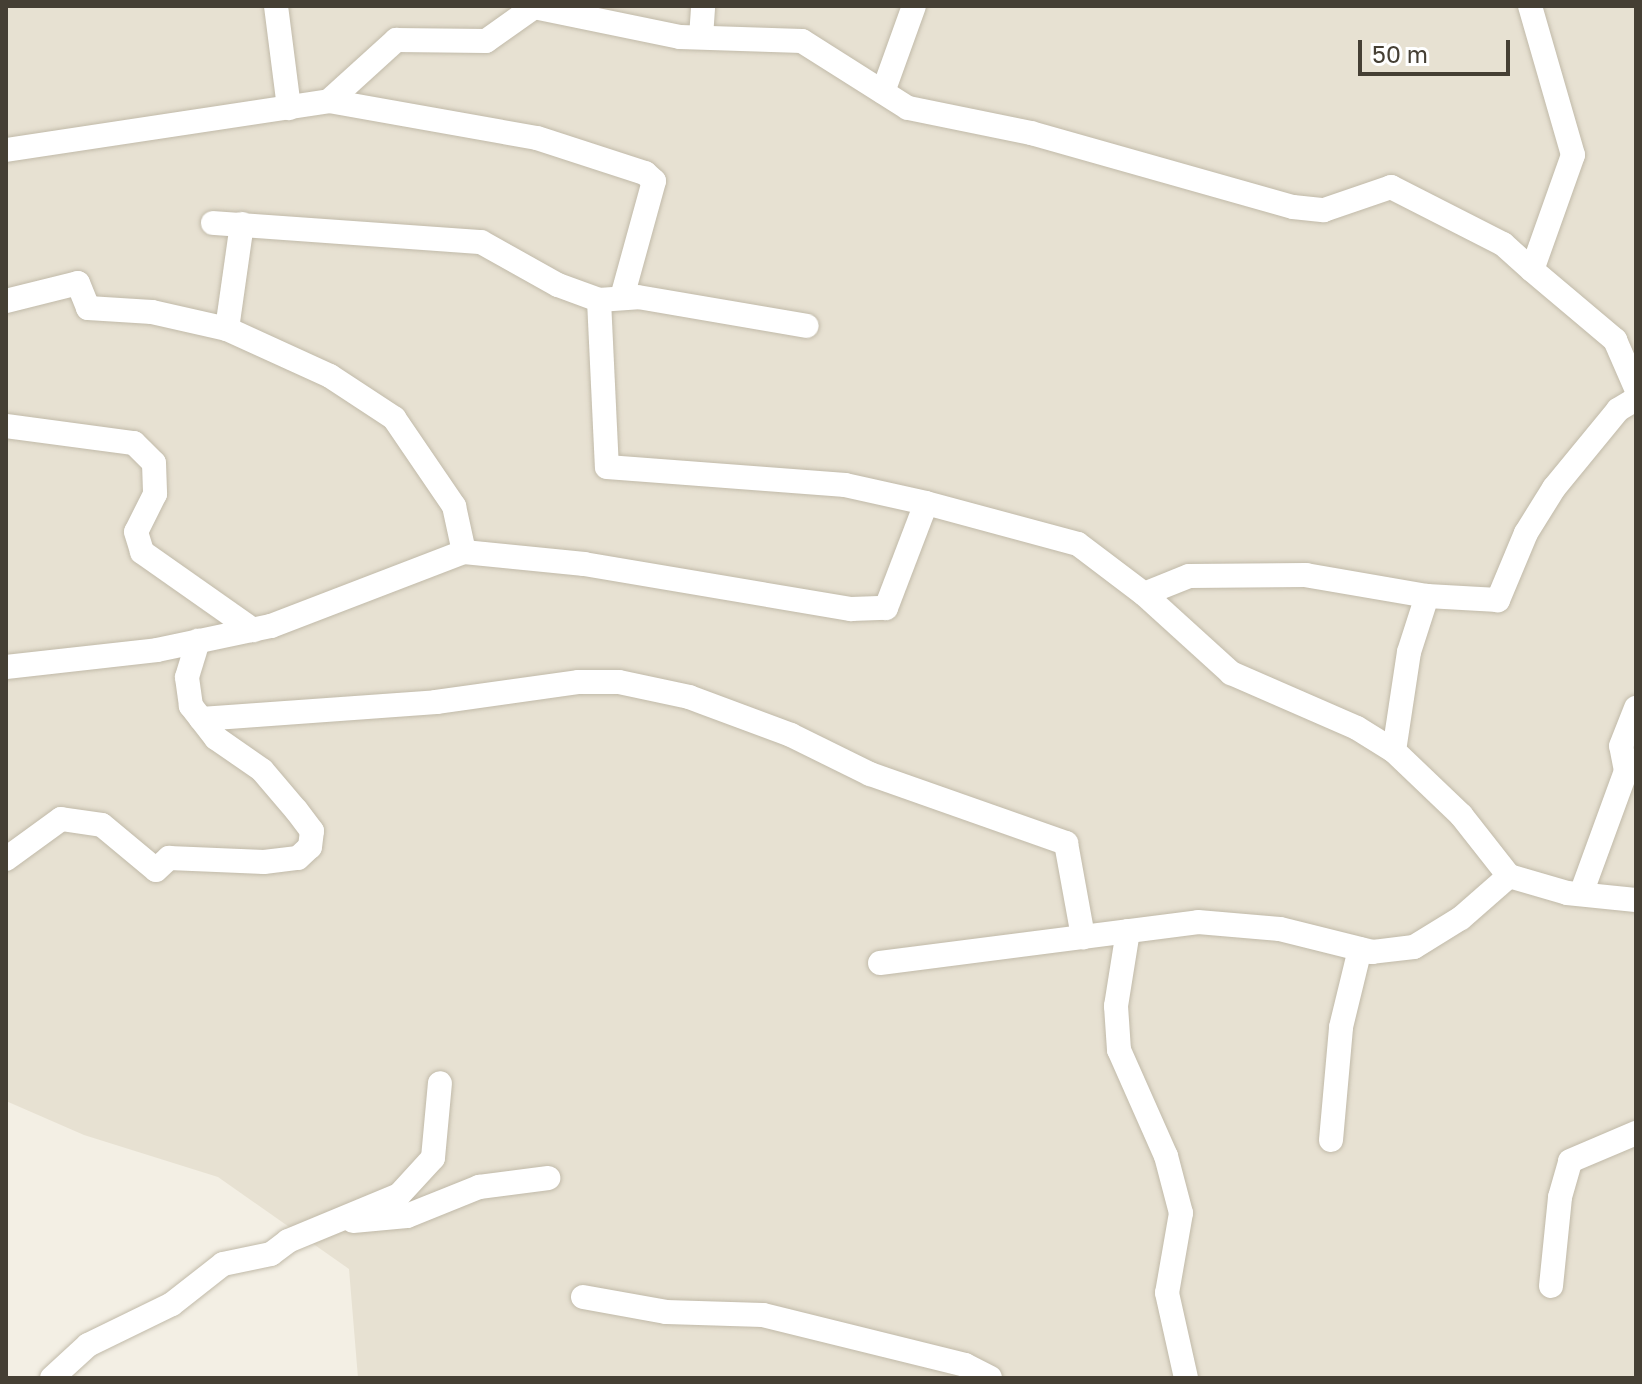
<!DOCTYPE html>
<html>
<head>
<meta charset="utf-8">
<style>
  body { margin:0 }
  #map { position:relative; width:1642px; height:1384px; overflow:hidden; background:#f3efe4; font-family:"Golos Text",sans-serif }
  div>[style] { position:absolute }
  .residential>* { inset:0; background:#e7e1d2 }
  .roads { filter:drop-shadow(0 0 2px #c1baa9) drop-shadow(0 0 2px #c1baa9) }
  .street>* { height:24px; margin:-12px; padding:0 12px; transform-origin:12px; border-radius:12px; background:#fff }
  span { translate:-50% -50%; white-space:nowrap; text-align:center; line-height:1.15; -webkit-text-stroke:8px #fff; paint-order:stroke }
  .frame { position:absolute; inset:0; border:8px solid #453f34; pointer-events:none }
  .scale { position:absolute; left:1358px; top:40px; width:152px; height:36px; box-sizing:border-box; border:4px solid #453f34; border-top:0; padding-left:10px; font-size:24px; line-height:28px; white-space:nowrap; color:#453f34; -webkit-text-stroke:6px #fff; paint-order:stroke }
</style>
</head>
<body>
<div id="map">
  <div class="residential">
    <i style="clip-path:polygon(6px 6px,1636px 6px,1636px 1378px,358px 1378px,349px 1269px,218px 1177px,84px 1135px,6px 1101px)"></i>
  </div>
  <div class="roads">
    <div class="street">
      <i style="left:276px;top:6px;width:103px;rotate:82.7deg"></i>
      <i style="left:1530px;top:6px;width:155px;rotate:73.9deg"></i>
      <i style="left:1573px;top:155px;width:122px;rotate:109.6deg"></i>
      <i style="left:1532px;top:270px;width:109px;rotate:40.1deg"></i>
      <i style="left:1615px;top:340px;width:52px;rotate:66.4deg"></i>
      <i style="left:701px;top:37px;width:31px;rotate:-86deg"></i>
      <i style="left:883px;top:92px;width:91px;rotate:-70.2deg"></i>
      <i style="left:329px;top:101px;width:91px;rotate:-42.3deg"></i>
      <i style="left:396px;top:40px;width:90px;rotate:0.6deg"></i>
      <i style="left:486px;top:41px;width:59px;rotate:-35.3deg"></i>
      <i style="left:534px;top:7px;width:149px;rotate:11.6deg"></i>
      <i style="left:680px;top:37px;width:122px;rotate:1.9deg"></i>
      <i style="left:802px;top:41px;width:125px;rotate:32.3deg"></i>
      <i style="left:908px;top:108px;width:126px;rotate:11.5deg"></i>
      <i style="left:1031px;top:133px;width:272px;rotate:15.8deg"></i>
      <i style="left:1293px;top:207px;width:31px;rotate:6deg"></i>
      <i style="left:1324px;top:210px;width:71px;rotate:-18.9deg"></i>
      <i style="left:1391px;top:187px;width:126px;rotate:27deg"></i>
      <i style="left:1503px;top:244px;width:39px;rotate:42deg"></i>
      <i style="left:6px;top:150px;width:327px;rotate:-8.6deg"></i>
      <i style="left:329px;top:101px;width:211px;rotate:10.1deg"></i>
      <i style="left:537px;top:138px;width:114px;rotate:18deg"></i>
      <i style="left:645px;top:173px;width:12px;rotate:42deg"></i>
      <i style="left:654px;top:181px;width:120px;rotate:105.4deg"></i>
      <i style="left:213px;top:223px;width:269px;rotate:4.1deg"></i>
      <i style="left:481px;top:242px;width:88px;rotate:29.2deg"></i>
      <i style="left:558px;top:285px;width:44px;rotate:20.1deg"></i>
      <i style="left:599px;top:300px;width:39px;rotate:-4deg"></i>
      <i style="left:638px;top:297px;width:171px;rotate:9.7deg"></i>
      <i style="left:599px;top:300px;width:167px;rotate:87.3deg"></i>
      <i style="left:607px;top:467px;width:239px;rotate:4.3deg"></i>
      <i style="left:845px;top:485px;width:83px;rotate:12.5deg"></i>
      <i style="left:926px;top:503px;width:157px;rotate:15.1deg"></i>
      <i style="left:1078px;top:544px;width:83px;rotate:37.1deg"></i>
      <i style="left:6px;top:301px;width:74px;rotate:-14deg"></i>
      <i style="left:78px;top:283px;width:27px;rotate:68deg"></i>
      <i style="left:88px;top:308px;width:64px;rotate:3.6deg"></i>
      <i style="left:152px;top:312px;width:77px;rotate:12.8deg"></i>
      <i style="left:227px;top:329px;width:113px;rotate:24.5deg"></i>
      <i style="left:330px;top:376px;width:77px;rotate:33.3deg"></i>
      <i style="left:394px;top:418px;width:107px;rotate:55.7deg"></i>
      <i style="left:454px;top:506px;width:47px;rotate:77.7deg"></i>
      <i style="left:227px;top:329px;width:106px;rotate:-81.9deg"></i>
      <i style="left:1636px;top:399px;width:21px;rotate:149deg"></i>
      <i style="left:1618px;top:410px;width:101px;rotate:129.4deg"></i>
      <i style="left:1554px;top:488px;width:53px;rotate:121.9deg"></i>
      <i style="left:1526px;top:533px;width:73px;rotate:112.7deg"></i>
      <i style="left:1498px;top:600px;width:71px;rotate:-176.8deg"></i>
      <i style="left:1427px;top:596px;width:123px;rotate:-170.2deg"></i>
      <i style="left:1306px;top:575px;width:117px;rotate:179.5deg"></i>
      <i style="left:1189px;top:576px;width:48px;rotate:158.2deg"></i>
      <i style="left:1144px;top:594px;width:118px;rotate:42.2deg"></i>
      <i style="left:1231px;top:673px;width:137px;rotate:23.6deg"></i>
      <i style="left:1357px;top:728px;width:44px;rotate:31.9deg"></i>
      <i style="left:1394px;top:751px;width:93px;rotate:43.7deg"></i>
      <i style="left:1461px;top:815px;width:78px;rotate:51.8deg"></i>
      <i style="left:1509px;top:876px;width:60px;rotate:16.3deg"></i>
      <i style="left:1567px;top:893px;width:69px;rotate:5.8deg"></i>
      <i style="left:6px;top:426px;width:129px;rotate:7.6deg"></i>
      <i style="left:134px;top:443px;width:28px;rotate:45deg"></i>
      <i style="left:154px;top:463px;width:31px;rotate:88deg"></i>
      <i style="left:155px;top:494px;width:42px;rotate:116.6deg"></i>
      <i style="left:136px;top:532px;width:21px;rotate:73deg"></i>
      <i style="left:142px;top:552px;width:136px;rotate:35.1deg"></i>
      <i style="left:6px;top:667px;width:152px;rotate:-6.4deg"></i>
      <i style="left:157px;top:650px;width:116px;rotate:-11.9deg"></i>
      <i style="left:271px;top:626px;width:207px;rotate:-21deg"></i>
      <i style="left:464px;top:552px;width:121px;rotate:5.7deg"></i>
      <i style="left:584px;top:564px;width:271px;rotate:9.6deg"></i>
      <i style="left:851px;top:609px;width:35px;rotate:-2deg"></i>
      <i style="left:886px;top:608px;width:112px;rotate:-69.1deg"></i>
      <i style="left:201px;top:719px;width:236px;rotate:-4.1deg"></i>
      <i style="left:436px;top:702px;width:143px;rotate:-8deg"></i>
      <i style="left:578px;top:682px;width:41px"></i>
      <i style="left:619px;top:682px;width:72px;rotate:12.1deg"></i>
      <i style="left:689px;top:697px;width:109px;rotate:20.4deg"></i>
      <i style="left:791px;top:735px;width:88px;rotate:26.3deg"></i>
      <i style="left:870px;top:774px;width:208px;rotate:19.4deg"></i>
      <i style="left:1066px;top:843px;width:96px;rotate:79.7deg"></i>
      <i style="left:1394px;top:751px;width:100px;rotate:-81.4deg"></i>
      <i style="left:1409px;top:652px;width:59px;rotate:-72.2deg"></i>
      <i style="left:6px;top:859px;width:68px;rotate:-36deg"></i>
      <i style="left:61px;top:819px;width:41px;rotate:8.3deg"></i>
      <i style="left:102px;top:825px;width:70px;rotate:39.8deg"></i>
      <i style="left:156px;top:870px;width:18px;rotate:-43deg"></i>
      <i style="left:169px;top:858px;width:95px;rotate:2.4deg"></i>
      <i style="left:264px;top:862px;width:34px;rotate:-7deg"></i>
      <i style="left:298px;top:858px;width:16px;rotate:-43deg"></i>
      <i style="left:310px;top:847px;width:16px;rotate:-83deg"></i>
      <i style="left:312px;top:831px;width:26px;rotate:-127deg"></i>
      <i style="left:296px;top:810px;width:52px;rotate:-130.4deg"></i>
      <i style="left:262px;top:770px;width:56px;rotate:-145.2deg"></i>
      <i style="left:216px;top:738px;width:41px;rotate:-128deg"></i>
      <i style="left:191px;top:706px;width:29px;rotate:-98deg"></i>
      <i style="left:187px;top:677px;width:38px;rotate:-73deg"></i>
      <i style="left:1581px;top:894px;width:131px;rotate:-69.9deg"></i>
      <i style="left:1626px;top:771px;width:25px;rotate:-101deg"></i>
      <i style="left:1621px;top:746px;width:41px;rotate:-68.5deg"></i>
      <i style="left:1128px;top:931px;width:76px;rotate:99.1deg"></i>
      <i style="left:1116px;top:1006px;width:44px;rotate:86.1deg"></i>
      <i style="left:1119px;top:1050px;width:116px;rotate:66.1deg"></i>
      <i style="left:1166px;top:1156px;width:59px;rotate:75.3deg"></i>
      <i style="left:1181px;top:1213px;width:81px;rotate:99.9deg"></i>
      <i style="left:1167px;top:1293px;width:87px;rotate:77.4deg"></i>
      <i style="left:880px;top:963px;width:321px;rotate:-7.3deg"></i>
      <i style="left:1198px;top:922px;width:82px;rotate:4.9deg"></i>
      <i style="left:1280px;top:929px;width:95px;rotate:14deg"></i>
      <i style="left:1372px;top:952px;width:42px;rotate:-6.8deg"></i>
      <i style="left:1414px;top:947px;width:55px;rotate:-31.7deg"></i>
      <i style="left:1461px;top:918px;width:64px;rotate:-41.2deg"></i>
      <i style="left:1331px;top:1140px;width:113px;rotate:-84.9deg"></i>
      <i style="left:1341px;top:1027px;width:80px;rotate:-76.3deg"></i>
      <i style="left:353px;top:1221px;width:54px;rotate:-5.3deg"></i>
      <i style="left:407px;top:1216px;width:78px;rotate:-21.9deg"></i>
      <i style="left:479px;top:1187px;width:70px;rotate:-7.4deg"></i>
      <i style="left:1551px;top:1286px;width:89px;rotate:-84.2deg"></i>
      <i style="left:1560px;top:1197px;width:37px;rotate:-74deg"></i>
      <i style="left:1570px;top:1161px;width:72px;rotate:-23deg"></i>
      <i style="left:583px;top:1297px;width:84px;rotate:10.2deg"></i>
      <i style="left:666px;top:1312px;width:97px;rotate:1.8deg"></i>
      <i style="left:763px;top:1315px;width:208px;rotate:13.9deg"></i>
      <i style="left:965px;top:1365px;width:28px;rotate:27deg"></i>
      <i style="left:52px;top:1378px;width:49px;rotate:-42.5deg"></i>
      <i style="left:88px;top:1345px;width:93px;rotate:-26deg"></i>
      <i style="left:172px;top:1304px;width:65px;rotate:-38.1deg"></i>
      <i style="left:223px;top:1264px;width:49px;rotate:-11.8deg"></i>
      <i style="left:271px;top:1254px;width:21px;rotate:-37deg"></i>
      <i style="left:288px;top:1241px;width:120px;rotate:-22.5deg"></i>
      <i style="left:399px;top:1195px;width:50px;rotate:-47.4deg"></i>
      <i style="left:433px;top:1158px;width:75px;rotate:-84.7deg"></i>
    </div>
  </div>
  <div class="frame"></div>
  <div class="scale">50 m</div>
</div>
</body>
</html>
